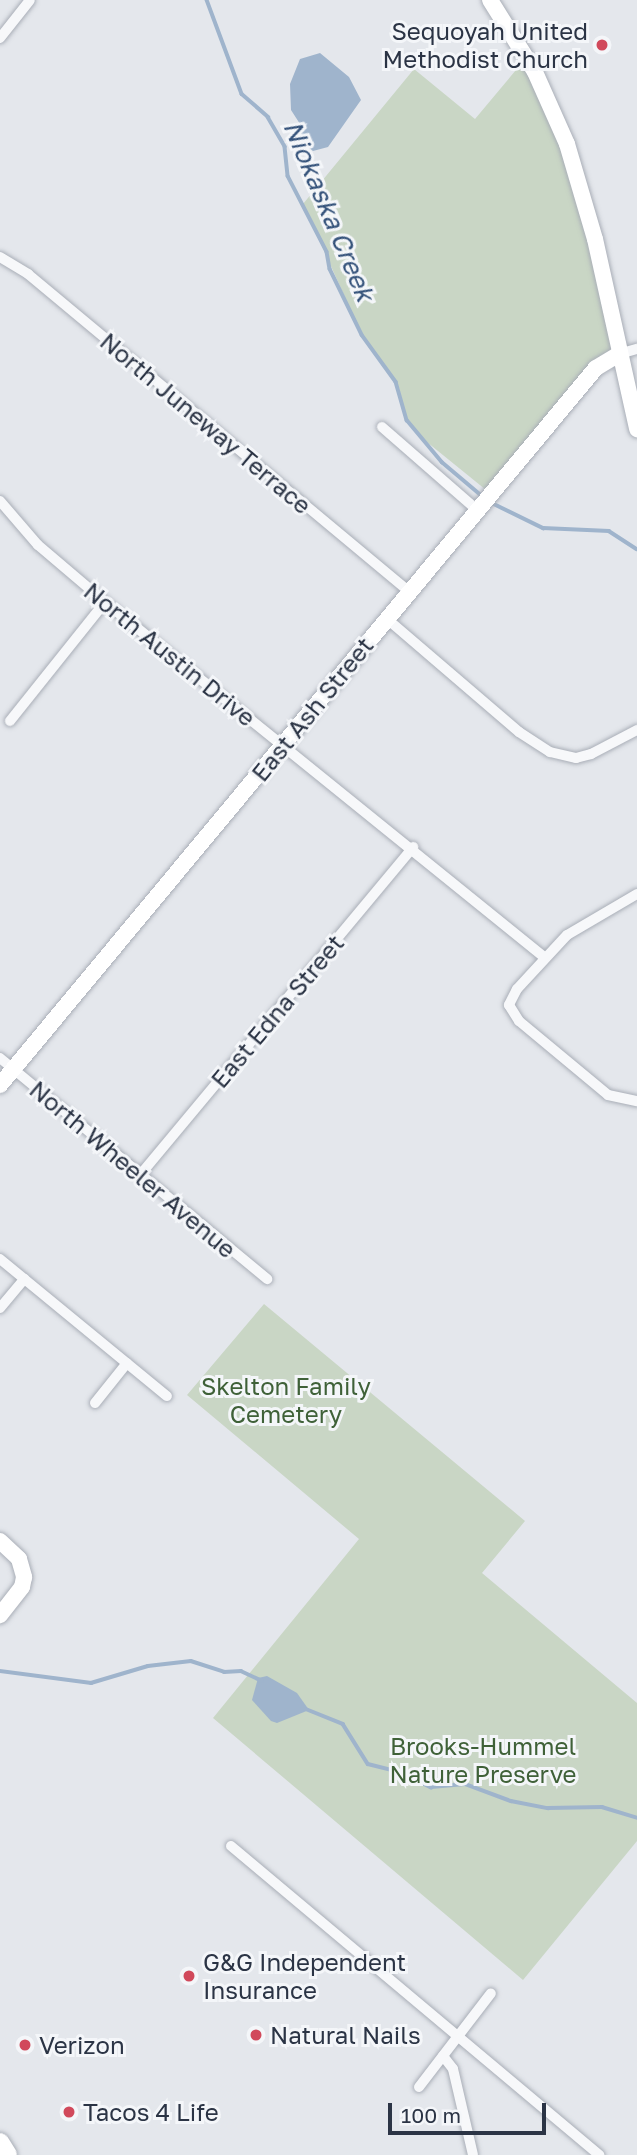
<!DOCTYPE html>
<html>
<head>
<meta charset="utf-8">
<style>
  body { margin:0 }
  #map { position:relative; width:637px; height:2155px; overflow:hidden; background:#e4e7ec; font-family:"Golos Text",sans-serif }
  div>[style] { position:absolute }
  .green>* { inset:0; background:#c9d6c5 }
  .water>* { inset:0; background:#9fb4cc }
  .stream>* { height:3.5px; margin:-1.75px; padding:0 1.75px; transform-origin:1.75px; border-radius:1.75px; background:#9fb4cc }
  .roads { filter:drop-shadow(0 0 2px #a9aeb7) drop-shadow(0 0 2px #a9aeb7) }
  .street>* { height:10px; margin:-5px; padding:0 5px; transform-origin:5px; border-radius:5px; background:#f7f8fa }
  .secondary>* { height:16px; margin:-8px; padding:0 8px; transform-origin:8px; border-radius:8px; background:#fff }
  .primary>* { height:18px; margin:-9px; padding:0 9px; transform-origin:9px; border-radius:9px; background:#fff }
  .dots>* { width:19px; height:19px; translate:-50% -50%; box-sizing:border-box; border:4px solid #f4f6f9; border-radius:50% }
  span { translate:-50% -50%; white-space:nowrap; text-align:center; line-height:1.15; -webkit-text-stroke:6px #f4f6f9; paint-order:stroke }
  .poi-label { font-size:24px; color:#2b3445 }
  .right { translate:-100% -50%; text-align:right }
  .left { translate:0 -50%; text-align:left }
  .street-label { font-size:24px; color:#2b3445 }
  .park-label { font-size:24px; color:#3f6138 }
  .water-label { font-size:26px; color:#34527a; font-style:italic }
  .scale { position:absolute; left:388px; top:2103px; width:158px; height:32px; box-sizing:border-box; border:4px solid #2b3445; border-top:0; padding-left:9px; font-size:21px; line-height:24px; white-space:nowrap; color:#2b3445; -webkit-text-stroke:5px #f4f6f9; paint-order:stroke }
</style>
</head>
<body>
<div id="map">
  <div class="green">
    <i style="clip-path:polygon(526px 58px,567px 144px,619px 354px,491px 494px,417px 434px,407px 420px,399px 388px,362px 335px,303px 204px,414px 69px,475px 119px)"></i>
    <i style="clip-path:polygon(264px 1304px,525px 1521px,482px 1573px,637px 1703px,637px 1841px,523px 1980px,213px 1718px,359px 1539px,187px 1395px)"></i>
  </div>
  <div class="water">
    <i style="clip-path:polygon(320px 53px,349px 77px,361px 100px,328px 147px,313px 151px,301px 141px,300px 124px,291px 110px,290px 84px,300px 59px)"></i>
    <i style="clip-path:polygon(267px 1676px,297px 1693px,309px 1710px,277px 1723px,271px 1721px,252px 1700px,258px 1678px)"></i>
  </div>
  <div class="stream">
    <i style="left:207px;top:0;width:100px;rotate:69.6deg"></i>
    <i style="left:242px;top:94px;width:35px;rotate:41deg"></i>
    <i style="left:268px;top:117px;width:34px;rotate:60deg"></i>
    <i style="left:285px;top:147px;width:29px;rotate:84deg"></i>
    <i style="left:288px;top:176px;width:85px;rotate:62.8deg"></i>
    <i style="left:327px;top:252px;width:17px;rotate:80deg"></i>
    <i style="left:330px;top:269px;width:73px;rotate:64.1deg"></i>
    <i style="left:362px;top:335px;width:58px;rotate:54.1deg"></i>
    <i style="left:396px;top:382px;width:40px;rotate:74deg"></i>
    <i style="left:407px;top:420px;width:55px;rotate:50.2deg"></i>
    <i style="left:442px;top:462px;width:51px;rotate:40.2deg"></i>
    <i style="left:494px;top:504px;width:55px;rotate:26.1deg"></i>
    <i style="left:543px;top:528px;width:66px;rotate:2.6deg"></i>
    <i style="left:609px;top:531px;width:33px;rotate:33deg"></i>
    <i style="left:0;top:1671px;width:92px;rotate:7.5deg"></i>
    <i style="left:91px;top:1683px;width:59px;rotate:-16.6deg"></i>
    <i style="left:148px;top:1666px;width:43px;rotate:-6.6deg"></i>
    <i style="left:191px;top:1661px;width:35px;rotate:18deg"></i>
    <i style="left:224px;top:1672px;width:17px;rotate:-3deg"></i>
    <i style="left:241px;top:1671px;width:23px;rotate:25deg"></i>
    <i style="left:306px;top:1709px;width:40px;rotate:22deg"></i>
    <i style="left:343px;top:1724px;width:47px;rotate:58deg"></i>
    <i style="left:368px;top:1764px;width:34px;rotate:14deg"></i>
    <i style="left:401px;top:1772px;width:34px;rotate:27deg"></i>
    <i style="left:431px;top:1787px;width:34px;rotate:-5deg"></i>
    <i style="left:465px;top:1784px;width:49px;rotate:20.3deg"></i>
    <i style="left:511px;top:1801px;width:38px;rotate:11deg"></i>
    <i style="left:548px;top:1808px;width:54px;rotate:-1.1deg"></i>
    <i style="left:602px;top:1807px;width:37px;rotate:17deg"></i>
  </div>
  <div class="roads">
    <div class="street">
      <i style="left:0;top:38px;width:48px;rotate:-51.7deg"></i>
      <i style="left:0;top:257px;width:33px;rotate:31deg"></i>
      <i style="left:28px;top:274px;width:496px;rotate:39.8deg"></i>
      <i style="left:619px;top:354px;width:19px;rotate:-16deg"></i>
      <i style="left:382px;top:427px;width:126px;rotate:41.1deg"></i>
      <i style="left:0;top:501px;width:58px;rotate:49.2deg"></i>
      <i style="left:38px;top:545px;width:88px;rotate:40.4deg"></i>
      <i style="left:105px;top:602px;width:565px;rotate:38.96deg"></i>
      <i style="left:386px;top:618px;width:175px;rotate:40.6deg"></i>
      <i style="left:519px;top:732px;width:37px;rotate:33deg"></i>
      <i style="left:550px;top:752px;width:27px;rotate:13deg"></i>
      <i style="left:576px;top:758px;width:16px;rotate:-15deg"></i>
      <i style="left:591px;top:754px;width:52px;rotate:-27.6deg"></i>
      <i style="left:10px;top:721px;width:152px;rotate:-51.4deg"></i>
      <i style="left:637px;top:894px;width:81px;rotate:149.6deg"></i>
      <i style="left:567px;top:935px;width:74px;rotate:132.8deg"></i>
      <i style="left:517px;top:989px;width:18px;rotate:117deg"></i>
      <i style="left:509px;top:1005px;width:19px;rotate:58deg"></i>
      <i style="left:519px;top:1021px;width:116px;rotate:39.7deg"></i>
      <i style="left:608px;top:1095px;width:30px;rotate:12deg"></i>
      <i style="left:0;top:1058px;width:347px;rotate:39.6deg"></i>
      <i style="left:140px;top:1175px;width:427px;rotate:-50.2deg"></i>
      <i style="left:0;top:1259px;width:216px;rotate:39.4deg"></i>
      <i style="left:0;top:1308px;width:38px;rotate:-50deg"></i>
      <i style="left:95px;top:1403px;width:51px;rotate:-51.3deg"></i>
      <i style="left:231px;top:1846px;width:481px;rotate:40deg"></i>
      <i style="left:443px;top:2056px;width:16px;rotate:52deg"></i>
      <i style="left:453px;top:2069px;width:88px;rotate:76.9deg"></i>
      <i style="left:419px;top:2087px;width:118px;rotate:-52.5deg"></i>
    </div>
    <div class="secondary">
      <i style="left:490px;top:0;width:85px;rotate:58deg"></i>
      <i style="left:535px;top:72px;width:79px;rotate:66deg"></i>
      <i style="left:567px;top:144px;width:99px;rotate:73.6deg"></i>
      <i style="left:595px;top:239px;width:195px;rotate:77.5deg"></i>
      <i style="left:0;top:1085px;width:932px;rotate:-50.27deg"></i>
      <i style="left:596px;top:368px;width:27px;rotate:-31deg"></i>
      <i style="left:0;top:1541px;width:26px;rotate:43deg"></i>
      <i style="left:19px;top:1559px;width:19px;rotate:74deg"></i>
      <i style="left:24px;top:1577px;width:10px;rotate:101deg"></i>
      <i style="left:22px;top:1587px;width:36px;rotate:128deg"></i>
    </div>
    <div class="primary">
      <i style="left:0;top:2142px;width:15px;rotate:58deg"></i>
    </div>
  </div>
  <div class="dots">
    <i style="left:602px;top:45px;background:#d1495b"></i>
    <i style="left:189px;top:1976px;background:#d1495b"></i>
    <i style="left:256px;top:2035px;background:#d1495b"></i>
    <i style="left:25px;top:2045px;background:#d1495b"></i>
    <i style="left:69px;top:2112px;background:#d1495b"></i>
  </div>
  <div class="poi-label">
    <span class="right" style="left:588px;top:45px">Sequoyah United<br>Methodist Church</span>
    <span class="left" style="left:203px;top:1976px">G&amp;G Independent<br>Insurance</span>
    <span class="left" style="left:270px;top:2035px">Natural Nails</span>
    <span class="left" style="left:39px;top:2045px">Verizon</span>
    <span class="left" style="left:83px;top:2112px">Tacos 4 Life</span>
  </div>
  <div class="street-label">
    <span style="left:206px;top:423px;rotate:40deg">North Juneway Terrace</span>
    <span style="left:170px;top:654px;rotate:39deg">North Austin Drive</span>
    <span style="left:312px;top:709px;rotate:-51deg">East Ash Street</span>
    <span style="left:277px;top:1011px;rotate:-50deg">East Edna Street</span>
    <span style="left:133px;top:1169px;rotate:40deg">North Wheeler Avenue</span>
  </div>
  <div class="park-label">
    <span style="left:286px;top:1400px">Skelton Family<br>Cemetery</span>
    <span style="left:483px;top:1760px">Brooks-Hummel<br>Nature Preserve</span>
  </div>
  <div class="water-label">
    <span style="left:329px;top:211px;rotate:67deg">Niokaska Creek</span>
  </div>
  <div class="scale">100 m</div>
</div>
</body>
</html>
